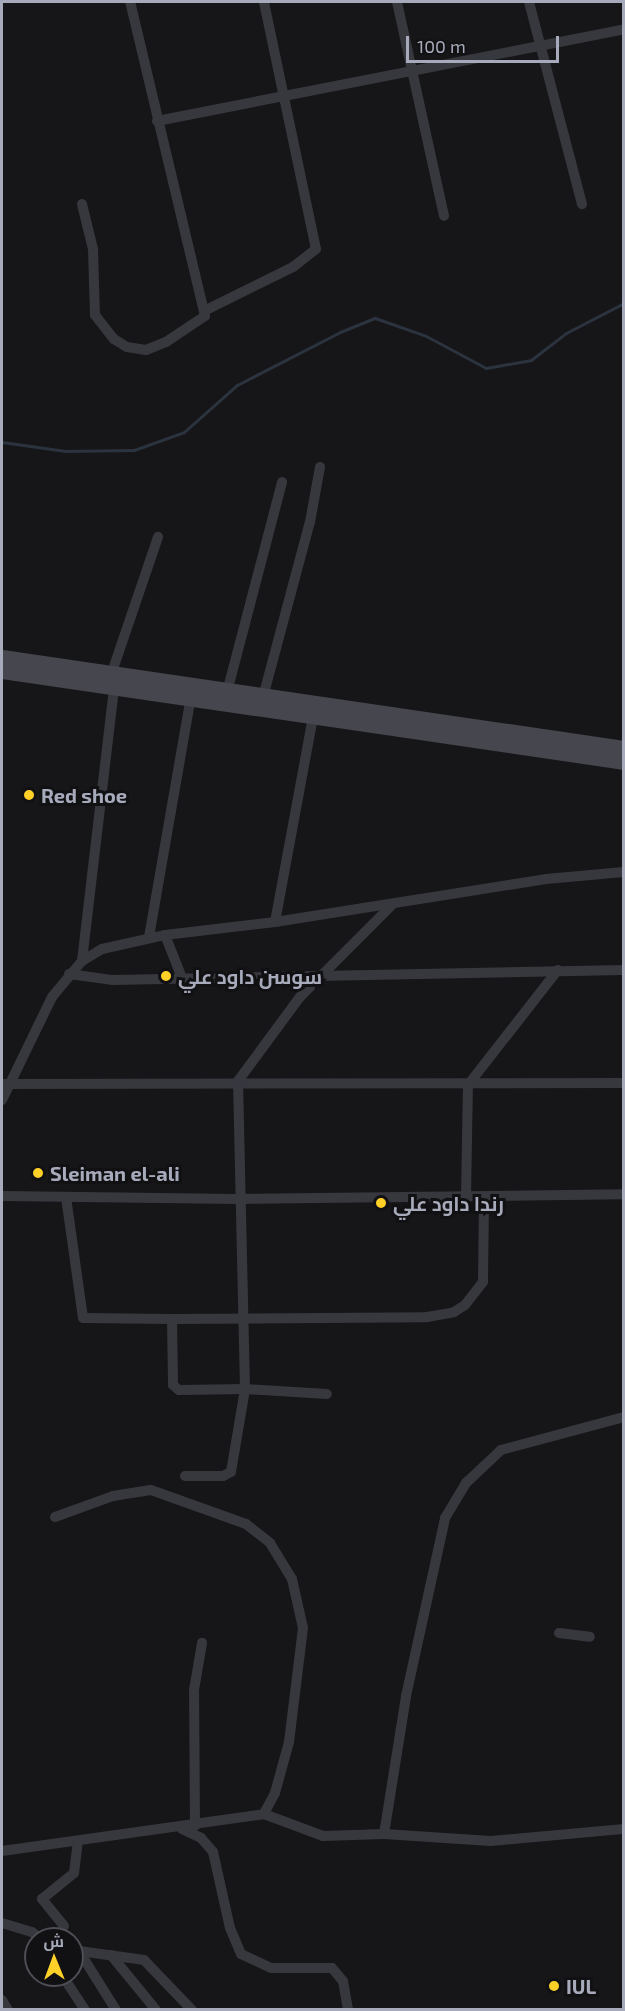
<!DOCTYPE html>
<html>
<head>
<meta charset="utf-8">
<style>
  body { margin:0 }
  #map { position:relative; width:625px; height:2011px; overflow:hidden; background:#161618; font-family:"Exo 2",Cairo,sans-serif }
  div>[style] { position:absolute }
  .stream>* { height:3px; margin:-1.5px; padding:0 1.5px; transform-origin:1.5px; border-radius:1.5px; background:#2b333e }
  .street>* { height:10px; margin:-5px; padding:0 5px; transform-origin:5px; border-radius:5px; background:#37373e }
  .secondary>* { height:15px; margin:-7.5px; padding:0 7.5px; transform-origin:7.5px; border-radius:7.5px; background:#45464e }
  .dots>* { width:16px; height:16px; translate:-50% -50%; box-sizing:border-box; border:3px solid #111113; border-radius:50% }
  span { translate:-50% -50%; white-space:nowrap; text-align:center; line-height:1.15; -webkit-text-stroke:6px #111113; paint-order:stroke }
  .poi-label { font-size:20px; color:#a7aaba; font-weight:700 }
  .left { translate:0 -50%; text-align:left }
  .frame { position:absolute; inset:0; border:3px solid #a7aaba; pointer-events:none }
  .north { position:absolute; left:24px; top:1927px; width:60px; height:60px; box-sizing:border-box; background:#111113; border:2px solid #4d4e56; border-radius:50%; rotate:359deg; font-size:16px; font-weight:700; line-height:24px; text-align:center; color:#a7aaba }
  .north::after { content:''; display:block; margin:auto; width:21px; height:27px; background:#ffd128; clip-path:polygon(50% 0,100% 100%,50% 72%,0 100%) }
  .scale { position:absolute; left:406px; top:36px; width:153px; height:27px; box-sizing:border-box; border:3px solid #a7aaba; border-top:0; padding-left:8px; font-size:18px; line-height:21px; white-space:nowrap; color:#a7aaba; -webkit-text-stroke:4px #111113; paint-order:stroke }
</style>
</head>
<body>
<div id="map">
  <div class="stream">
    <i style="left:2px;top:442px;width:64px;rotate:8.1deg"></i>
    <i style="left:65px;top:451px;width:69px;rotate:-0.8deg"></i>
    <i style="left:134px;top:450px;width:53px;rotate:-19.8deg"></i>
    <i style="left:184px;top:432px;width:71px;rotate:-41.6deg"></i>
    <i style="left:237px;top:385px;width:116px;rotate:-27.2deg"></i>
    <i style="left:340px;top:332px;width:38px;rotate:-22deg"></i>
    <i style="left:375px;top:318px;width:54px;rotate:19.4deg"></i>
    <i style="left:426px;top:336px;width:68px;rotate:28.1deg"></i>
    <i style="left:486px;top:368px;width:46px;rotate:-10.1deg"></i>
    <i style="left:531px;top:360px;width:44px;rotate:-37.6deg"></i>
    <i style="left:566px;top:333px;width:65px;rotate:-27.3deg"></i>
  </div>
  <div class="street">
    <i style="left:397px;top:2px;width:219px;rotate:77.6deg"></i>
    <i style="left:529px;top:2px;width:209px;rotate:75.3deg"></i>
    <i style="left:157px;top:121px;width:476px;rotate:-11.1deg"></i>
    <i style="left:82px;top:204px;width:46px;rotate:76.3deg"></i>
    <i style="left:93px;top:249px;width:66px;rotate:88.3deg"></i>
    <i style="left:95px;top:315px;width:31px;rotate:52deg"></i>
    <i style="left:114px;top:339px;width:15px;rotate:32deg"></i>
    <i style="left:127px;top:347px;width:19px;rotate:9deg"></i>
    <i style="left:146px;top:350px;width:22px;rotate:-22deg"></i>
    <i style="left:166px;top:342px;width:47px;rotate:-33.7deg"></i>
    <i style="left:205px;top:316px;width:323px;rotate:-103.4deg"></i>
    <i style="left:206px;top:310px;width:97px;rotate:-26.3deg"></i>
    <i style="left:293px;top:267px;width:29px;rotate:-38deg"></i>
    <i style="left:316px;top:249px;width:252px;rotate:-101.9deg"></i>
    <i style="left:111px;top:675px;width:146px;rotate:-71.2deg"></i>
    <i style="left:227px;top:692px;width:217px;rotate:-75.3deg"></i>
    <i style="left:263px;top:697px;width:181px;rotate:-75deg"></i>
    <i style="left:310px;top:522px;width:56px;rotate:-79.7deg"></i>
    <i style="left:275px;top:922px;width:209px;rotate:-79.5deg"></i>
    <i style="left:165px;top:935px;width:46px;rotate:68.4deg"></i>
    <i style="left:149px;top:937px;width:244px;rotate:-80.1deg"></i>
    <i style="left:82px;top:961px;width:276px;rotate:-83.3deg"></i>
    <i style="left:69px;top:974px;width:43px;rotate:7.9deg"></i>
    <i style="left:112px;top:980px;width:512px;rotate:-1.12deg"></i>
    <i style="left:2px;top:1084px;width:622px;rotate:-0.09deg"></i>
    <i style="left:2px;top:1100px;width:114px;rotate:-64.1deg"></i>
    <i style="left:52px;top:997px;width:47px;rotate:-50.2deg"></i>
    <i style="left:82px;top:961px;width:23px;rotate:-31deg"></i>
    <i style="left:102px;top:949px;width:65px;rotate:-12.5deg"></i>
    <i style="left:165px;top:935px;width:111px;rotate:-6.7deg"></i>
    <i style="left:275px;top:922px;width:274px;rotate:-9deg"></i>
    <i style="left:546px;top:879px;width:78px;rotate:-5.1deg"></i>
    <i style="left:2px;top:1196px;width:236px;rotate:0.7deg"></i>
    <i style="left:238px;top:1199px;width:386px;rotate:-0.7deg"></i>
    <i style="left:466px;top:1196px;width:111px;rotate:-89deg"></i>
    <i style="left:468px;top:1085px;width:146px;rotate:-52deg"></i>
    <i style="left:66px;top:1197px;width:122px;rotate:82deg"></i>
    <i style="left:83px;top:1318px;width:89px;rotate:0.6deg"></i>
    <i style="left:172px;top:1319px;width:255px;rotate:-0.4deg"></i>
    <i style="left:427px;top:1317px;width:27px;rotate:-10deg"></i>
    <i style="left:454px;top:1312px;width:13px;rotate:-32deg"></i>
    <i style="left:465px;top:1305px;width:29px;rotate:-52deg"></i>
    <i style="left:483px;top:1282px;width:86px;rotate:-89.3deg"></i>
    <i style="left:172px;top:1319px;width:66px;rotate:89.1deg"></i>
    <i style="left:173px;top:1385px;width:8px;rotate:40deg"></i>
    <i style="left:179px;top:1390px;width:66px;rotate:-0.9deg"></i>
    <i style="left:245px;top:1389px;width:308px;rotate:-91.3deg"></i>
    <i style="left:238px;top:1081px;width:104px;rotate:-53.6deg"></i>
    <i style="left:300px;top:997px;width:130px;rotate:-45deg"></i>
    <i style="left:185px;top:1476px;width:38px"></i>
    <i style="left:223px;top:1476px;width:9px;rotate:-27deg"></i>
    <i style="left:231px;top:1472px;width:84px;rotate:-80.4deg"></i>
    <i style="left:245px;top:1389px;width:82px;rotate:3.5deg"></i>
    <i style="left:55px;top:1517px;width:62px;rotate:-19.9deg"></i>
    <i style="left:113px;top:1496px;width:38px;rotate:-9deg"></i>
    <i style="left:151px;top:1490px;width:101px;rotate:19.7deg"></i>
    <i style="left:246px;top:1524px;width:31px;rotate:38deg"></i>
    <i style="left:270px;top:1543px;width:42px;rotate:58.6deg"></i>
    <i style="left:292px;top:1579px;width:50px;rotate:77.3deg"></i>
    <i style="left:303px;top:1628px;width:115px;rotate:97deg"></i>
    <i style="left:289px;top:1742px;width:53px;rotate:105.4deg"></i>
    <i style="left:275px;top:1793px;width:24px;rotate:118deg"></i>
    <i style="left:559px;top:1633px;width:31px;rotate:7deg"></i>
    <i style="left:195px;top:1826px;width:136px;rotate:-90.4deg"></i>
    <i style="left:194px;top:1690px;width:48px;rotate:-80.3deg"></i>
    <i style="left:182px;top:1829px;width:21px;rotate:25deg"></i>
    <i style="left:201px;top:1838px;width:18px;rotate:49deg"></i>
    <i style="left:213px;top:1852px;width:78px;rotate:77.4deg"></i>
    <i style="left:230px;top:1928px;width:28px;rotate:67deg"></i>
    <i style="left:241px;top:1954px;width:33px;rotate:25deg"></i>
    <i style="left:271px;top:1968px;width:61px"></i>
    <i style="left:332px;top:1968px;width:17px;rotate:50deg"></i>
    <i style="left:343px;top:1981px;width:29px;rotate:80deg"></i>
    <i style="left:384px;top:1834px;width:140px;rotate:-80.9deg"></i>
    <i style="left:406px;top:1696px;width:182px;rotate:-77.6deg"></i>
    <i style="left:445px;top:1518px;width:41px;rotate:-59deg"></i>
    <i style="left:466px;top:1483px;width:48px;rotate:-43.3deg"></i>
    <i style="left:501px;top:1450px;width:127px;rotate:-15deg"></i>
    <i style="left:2px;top:1851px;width:265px;rotate:-8deg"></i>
    <i style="left:264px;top:1814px;width:63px;rotate:20.4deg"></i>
    <i style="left:323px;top:1836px;width:61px;rotate:-1.9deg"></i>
    <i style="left:384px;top:1834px;width:107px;rotate:3.7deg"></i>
    <i style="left:491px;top:1841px;width:134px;rotate:-5.2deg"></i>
    <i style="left:2px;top:1923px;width:31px;rotate:17deg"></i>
    <i style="left:32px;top:1932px;width:11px;rotate:38deg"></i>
    <i style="left:64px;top:1926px;width:35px;rotate:-129deg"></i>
    <i style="left:42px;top:1899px;width:41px;rotate:-39.1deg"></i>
    <i style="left:74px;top:1873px;width:32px;rotate:-83deg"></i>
    <i style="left:72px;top:1950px;width:73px;rotate:7.9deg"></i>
    <i style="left:144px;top:1960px;width:69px;rotate:46.2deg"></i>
    <i style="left:79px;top:1951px;width:70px;rotate:57.9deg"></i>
    <i style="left:111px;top:1955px;width:71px;rotate:50.7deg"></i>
    <i style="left:62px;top:1975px;width:42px;rotate:56.7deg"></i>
    <i style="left:2px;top:2000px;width:12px;rotate:59deg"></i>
  </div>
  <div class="secondary">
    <i style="left:2px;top:657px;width:629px;rotate:8.32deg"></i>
    <i style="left:2px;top:671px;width:629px;rotate:8.32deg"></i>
  </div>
  <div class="dots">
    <i style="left:29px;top:795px;background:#ffd128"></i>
    <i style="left:166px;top:976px;background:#ffd128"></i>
    <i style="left:38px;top:1173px;background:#ffd128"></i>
    <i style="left:381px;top:1203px;background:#ffd128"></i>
    <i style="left:554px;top:1986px;background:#ffd128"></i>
  </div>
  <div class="poi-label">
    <span class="left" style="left:41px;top:795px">Red shoe</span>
    <span class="left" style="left:178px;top:976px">سوسن داود علي</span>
    <span class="left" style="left:50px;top:1173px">Sleiman el-ali</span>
    <span class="left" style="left:393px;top:1203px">رندا داود علي</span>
    <span class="left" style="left:566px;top:1986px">IUL</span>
  </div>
  <div class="frame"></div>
  <div class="north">ش</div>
  <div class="scale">100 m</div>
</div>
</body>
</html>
